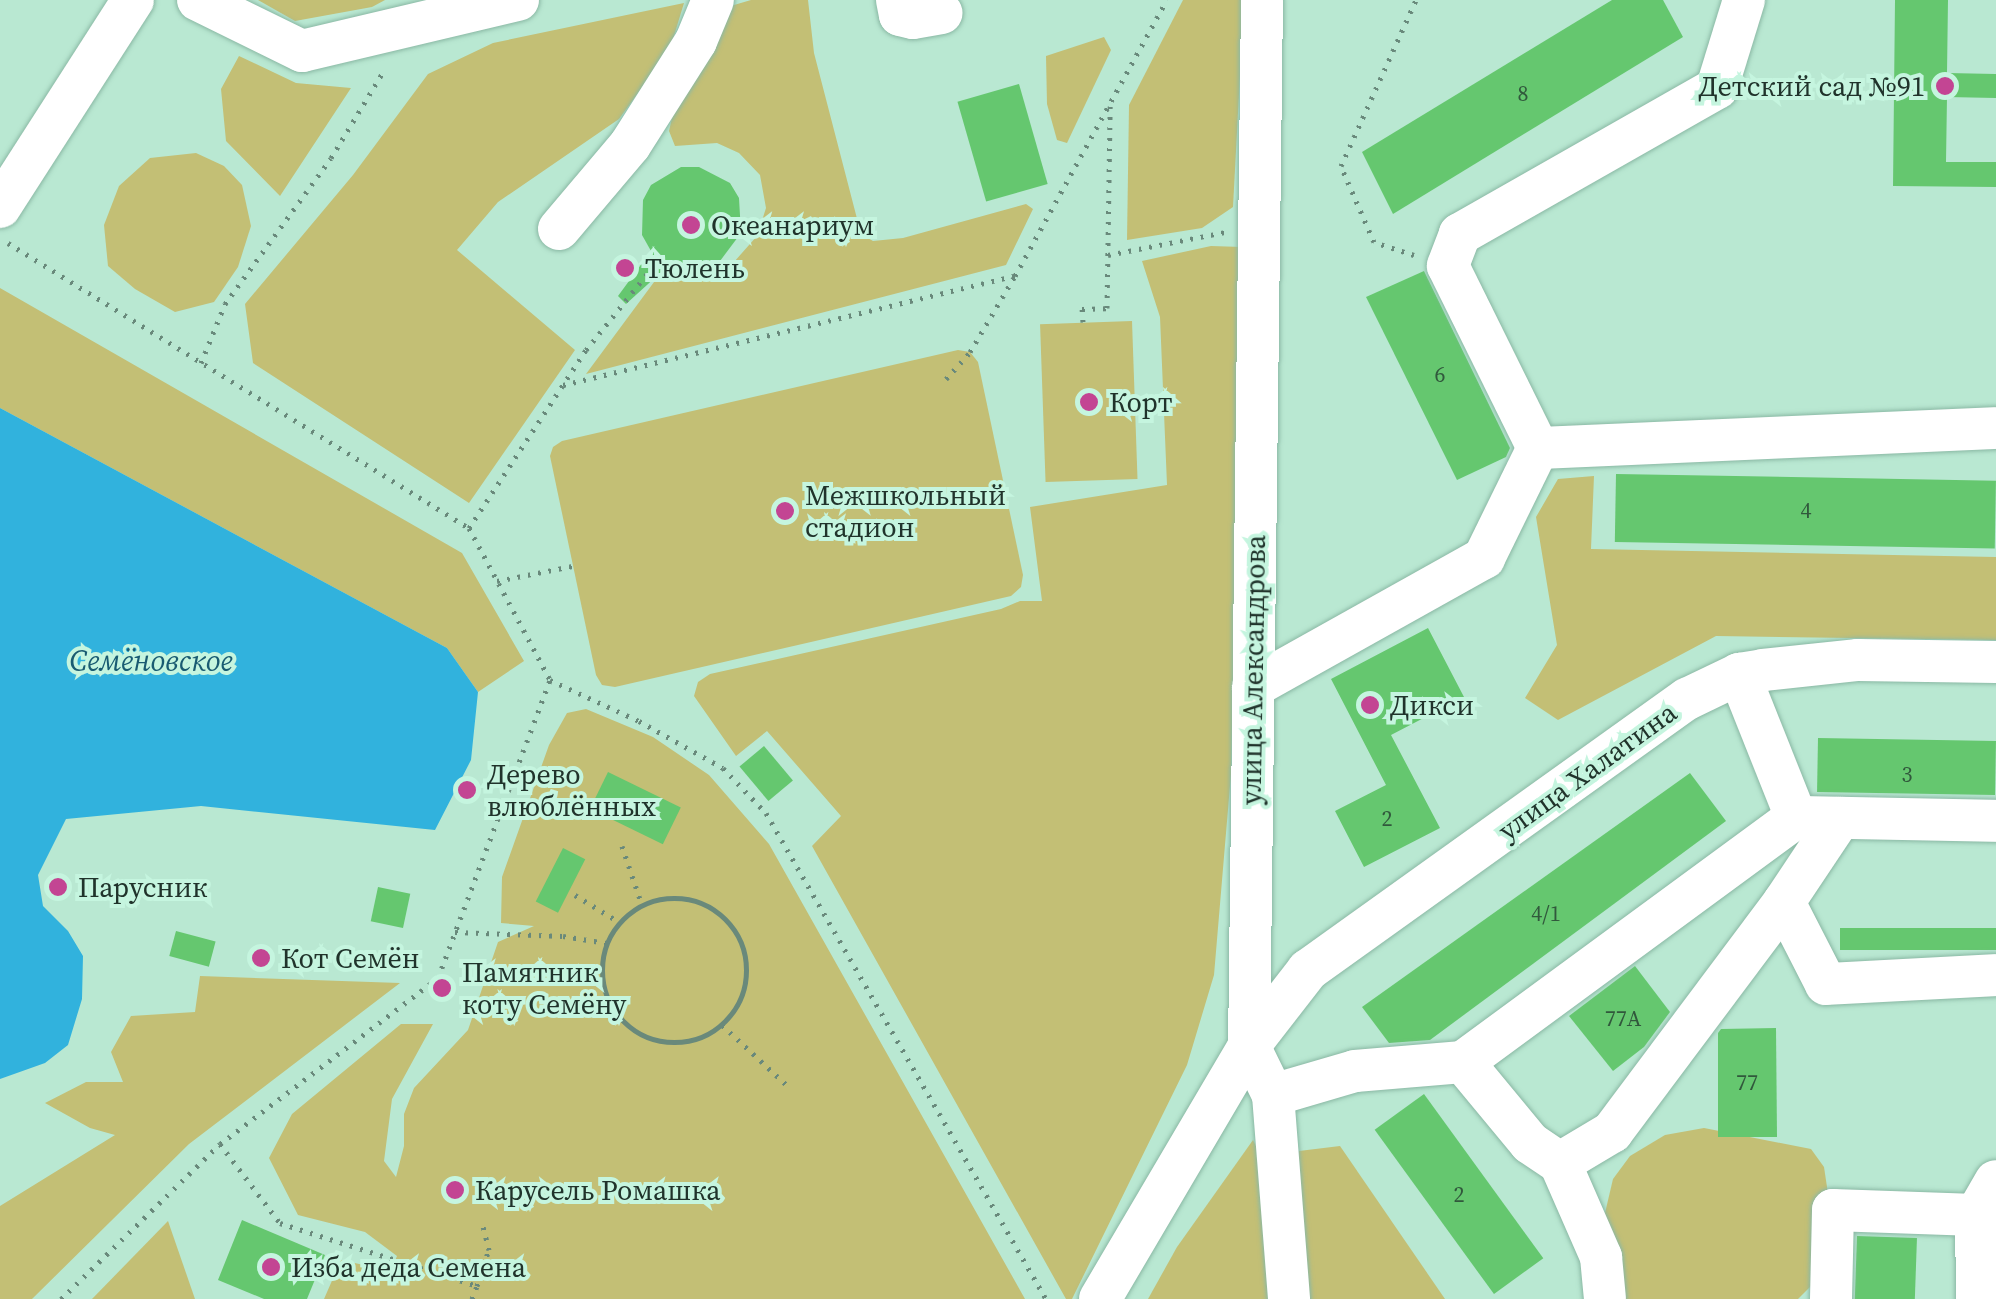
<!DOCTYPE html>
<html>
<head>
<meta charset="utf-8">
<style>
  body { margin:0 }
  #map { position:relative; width:1996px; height:1299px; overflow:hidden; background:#b9e8d2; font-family:"Source Serif 4",serif }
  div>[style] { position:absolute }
  .green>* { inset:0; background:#c3bf75; transform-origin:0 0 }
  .water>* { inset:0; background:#31b2dd }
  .building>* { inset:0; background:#65c76f; transform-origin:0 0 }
  .path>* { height:5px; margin-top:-2.5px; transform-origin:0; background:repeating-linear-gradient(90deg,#69897b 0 2.5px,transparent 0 10.5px) }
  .path>.ring { margin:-2.5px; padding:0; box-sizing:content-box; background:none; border:5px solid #69897b; border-radius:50% }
  .roads { filter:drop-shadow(0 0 2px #8ab8a4) drop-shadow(0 0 2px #8ab8a4) }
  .minor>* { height:42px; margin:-21px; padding:0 21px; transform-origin:21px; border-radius:21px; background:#fff }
  .dots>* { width:28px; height:28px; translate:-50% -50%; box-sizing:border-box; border:5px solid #c5f5df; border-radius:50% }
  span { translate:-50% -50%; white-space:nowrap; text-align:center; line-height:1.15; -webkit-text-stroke:8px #c5f5df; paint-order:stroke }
  .number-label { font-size:22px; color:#31583c }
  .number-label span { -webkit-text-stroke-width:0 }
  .poi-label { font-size:28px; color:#20332b }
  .right { translate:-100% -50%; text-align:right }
  .left { translate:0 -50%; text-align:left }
  .street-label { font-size:28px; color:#20332b }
  .water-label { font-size:30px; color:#195b72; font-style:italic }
</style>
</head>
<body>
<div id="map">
  <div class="green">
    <i style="clip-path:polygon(258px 0,385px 0,372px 7px,295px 21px)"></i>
    <i style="clip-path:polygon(751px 0,808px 0,814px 53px,861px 234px,873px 241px,903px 238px,1026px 204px,1033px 209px,1006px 265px,586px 374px,657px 278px,671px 269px,699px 272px,734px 262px,757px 236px,766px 208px,760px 175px,739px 153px,717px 143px,675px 146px,669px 131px,675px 105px,721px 23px,734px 5px)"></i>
    <i style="clip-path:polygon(1183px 0,1244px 0,1233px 207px,1202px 228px,1127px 240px,1129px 105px)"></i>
    <i style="clip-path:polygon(684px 3px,670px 49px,619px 119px,498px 202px,457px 250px,575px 350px,469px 503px,253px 363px,245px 304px,353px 175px,428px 74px,493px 43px)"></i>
    <i style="clip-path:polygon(1104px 37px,1111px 50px,1067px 143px,1057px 140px,1047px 104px,1046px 56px)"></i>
    <i style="clip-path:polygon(239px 56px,296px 83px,351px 88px,280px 196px,226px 141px,221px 89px)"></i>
    <i style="clip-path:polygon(196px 153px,224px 166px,242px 185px,251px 226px,238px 267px,214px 302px,175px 312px,135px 289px,108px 266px,104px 225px,119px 186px,150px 158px)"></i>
    <i style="clip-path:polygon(1211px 246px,1242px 247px,1231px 774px,1214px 975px,1187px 1065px,1072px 1299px,1066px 1299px,812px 846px,841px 816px,767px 731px,736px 756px,694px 696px,698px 682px,710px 674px,1001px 609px,1020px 601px,1042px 601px,1030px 507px,1167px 485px,1160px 317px,1142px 261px)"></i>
    <i style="clip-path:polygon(0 288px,462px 553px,524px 661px,478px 692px,447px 648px,0 408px)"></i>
    <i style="left:1132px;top:321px;width:158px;height:92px;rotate:88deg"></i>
    <i style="clip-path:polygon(958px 350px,970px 352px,978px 362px,1023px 575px,1021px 587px,1011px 596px,615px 687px,602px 685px,596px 675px,550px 456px,553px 447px,562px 441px)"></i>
    <i style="clip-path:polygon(1594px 476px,1591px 549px,1996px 557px,1996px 640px,1716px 636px,1558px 720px,1525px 698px,1557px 645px,1536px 517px,1558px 479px)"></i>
    <i style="clip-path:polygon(586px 709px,653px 737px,709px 775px,769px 844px,1025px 1299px,324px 1299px,341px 1260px,391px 1271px,397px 1256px,365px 1232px,298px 1215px,269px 1158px,292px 1114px,401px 1024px,433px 1024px,392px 1099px,384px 1161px,396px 1177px,404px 1146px,404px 1114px,414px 1088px,468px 1030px,498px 942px,534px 926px,501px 923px,502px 877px,549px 745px,567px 713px)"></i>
    <i style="clip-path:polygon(200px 976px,400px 983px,189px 1144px,32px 1299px,0 1299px,0 1206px,115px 1135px,90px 1128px,45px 1103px,86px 1082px,123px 1082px,111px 1052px,131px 1016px,195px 1012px)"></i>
    <i style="clip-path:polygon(1704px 1128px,1811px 1149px,1824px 1167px,1830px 1207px,1812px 1285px,1798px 1299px,1623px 1299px,1605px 1213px,1613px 1179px,1630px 1156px,1665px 1135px)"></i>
    <i style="clip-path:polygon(1253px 1140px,1266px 1167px,1273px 1299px,1148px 1299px,1177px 1247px)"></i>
    <i style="clip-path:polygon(1340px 1146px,1445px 1299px,1303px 1299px,1299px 1151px)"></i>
    <i style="clip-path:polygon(168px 1221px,195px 1299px,92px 1299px)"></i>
  </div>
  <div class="water">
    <i style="clip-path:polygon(0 408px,447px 648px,478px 692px,471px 760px,435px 830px,201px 806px,66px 819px,38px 875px,43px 906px,68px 931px,83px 956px,82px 999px,68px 1045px,45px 1063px,0 1079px)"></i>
  </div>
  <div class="building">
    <i style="clip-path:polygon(1612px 0,1663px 0,1683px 37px,1393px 214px,1362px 152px)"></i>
    <i style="clip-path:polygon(1895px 0,1948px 0,1947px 73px,1996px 74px,1996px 98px,1947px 97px,1946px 162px,1996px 162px,1996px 187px,1893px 186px)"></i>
    <i style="left:1019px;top:84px;width:104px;height:64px;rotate:74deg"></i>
    <i style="clip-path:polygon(681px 167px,699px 167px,730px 183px,739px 198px,741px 233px,720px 261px,704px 268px,669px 265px,626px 304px,618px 296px,651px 251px,642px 235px,643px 200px,651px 185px)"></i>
    <i style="clip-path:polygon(1424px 271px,1510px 448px,1506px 457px,1457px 480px,1366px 297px)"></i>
    <i style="left:1616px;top:474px;width:380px;height:68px;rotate:1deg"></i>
    <i style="clip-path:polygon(1428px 628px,1464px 697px,1391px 735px,1440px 828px,1364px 867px,1335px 811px,1386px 785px,1331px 679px)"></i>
    <i style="left:1818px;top:738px;width:178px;height:54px;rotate:1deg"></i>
    <i style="left:764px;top:746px;width:45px;height:32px;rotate:50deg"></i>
    <i style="left:608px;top:772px;width:81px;height:41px;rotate:26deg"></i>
    <i style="clip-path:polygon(1690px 773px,1726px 821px,1430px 1040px,1389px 1043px,1362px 1007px)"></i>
    <i style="left:563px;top:848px;width:25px;height:60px;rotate:27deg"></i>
    <i style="left:378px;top:887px;width:33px;height:35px;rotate:12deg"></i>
    <i style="left:1996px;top:928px;width:22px;height:156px;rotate:90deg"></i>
    <i style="left:176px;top:931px;width:41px;height:26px;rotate:15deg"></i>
    <i style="clip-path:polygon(1635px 966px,1670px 1012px,1644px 1047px,1613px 1071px,1569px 1016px)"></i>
    <i style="clip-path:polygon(1776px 1028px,1777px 1137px,1718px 1137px,1718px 1033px,1721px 1029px)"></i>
    <i style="left:1424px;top:1094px;width:203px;height:61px;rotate:54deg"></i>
    <i style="clip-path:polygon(242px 1220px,325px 1255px,307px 1299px,264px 1299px,218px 1280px)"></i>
    <i style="left:1857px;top:1236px;width:60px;height:63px;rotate:2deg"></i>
  </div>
  <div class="path">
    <i style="left:8px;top:243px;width:542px;rotate:31.73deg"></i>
    <i style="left:469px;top:528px;width:172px;rotate:61.9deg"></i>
    <i style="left:550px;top:680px;width:98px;rotate:24.7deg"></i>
    <i style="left:639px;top:721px;width:96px;rotate:29.2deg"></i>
    <i style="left:723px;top:768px;width:62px;rotate:46.3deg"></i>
    <i style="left:766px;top:813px;width:561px;rotate:60.05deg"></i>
    <i style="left:1108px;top:255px;width:119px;rotate:-11.1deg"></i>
    <i style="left:1414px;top:255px;width:42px;rotate:-162deg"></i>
    <i style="left:1374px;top:242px;width:83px;rotate:-113.5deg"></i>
    <i style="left:1341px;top:166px;width:182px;rotate:-65.7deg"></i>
    <i style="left:1083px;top:322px;width:13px;rotate:-94deg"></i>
    <i style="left:1082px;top:309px;width:25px;rotate:-2deg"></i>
    <i style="left:1107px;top:308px;width:202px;rotate:-89.1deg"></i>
    <i style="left:201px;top:363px;width:64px;rotate:-67.9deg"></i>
    <i style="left:225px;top:304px;width:180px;rotate:-54deg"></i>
    <i style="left:331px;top:158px;width:104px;rotate:-58.8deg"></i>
    <i style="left:946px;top:379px;width:36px;rotate:-48deg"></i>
    <i style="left:970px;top:352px;width:88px;rotate:-59.4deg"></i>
    <i style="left:563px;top:385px;width:465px;rotate:-13.6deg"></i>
    <i style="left:1015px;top:276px;width:315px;rotate:-61.2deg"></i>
    <i style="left:469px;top:528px;width:213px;rotate:-56.7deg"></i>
    <i style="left:586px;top:350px;width:105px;rotate:-51.2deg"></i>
    <i style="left:497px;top:581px;width:77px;rotate:-11.2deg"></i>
    <i style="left:622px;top:846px;width:62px;rotate:71.3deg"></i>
    <i style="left:575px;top:895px;width:52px;rotate:31.5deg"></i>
    <i class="ring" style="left:602px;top:898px;width:139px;height:139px"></i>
    <i style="left:455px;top:932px;width:108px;rotate:2.1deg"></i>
    <i style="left:563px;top:936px;width:44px;rotate:9.2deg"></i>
    <i style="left:722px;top:1025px;width:91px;rotate:42.8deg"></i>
    <i style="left:220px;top:1144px;width:99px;rotate:52.8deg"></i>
    <i style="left:280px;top:1223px;width:207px;rotate:17.7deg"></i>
    <i style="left:477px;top:1286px;width:38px;rotate:-72deg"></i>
    <i style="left:489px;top:1250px;width:29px;rotate:-104deg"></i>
    <i style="left:61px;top:1299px;width:222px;rotate:-44.3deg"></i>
    <i style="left:220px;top:1144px;width:274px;rotate:-37.3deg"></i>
    <i style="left:438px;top:978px;width:318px;rotate:-69.4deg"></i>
    <i style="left:472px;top:1299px;width:14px;rotate:-69deg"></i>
  </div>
  <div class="roads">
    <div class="minor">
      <i style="left:198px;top:0;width:116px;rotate:26.1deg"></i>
      <i style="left:302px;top:51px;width:222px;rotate:-13.3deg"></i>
      <i style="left:897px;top:0;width:15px;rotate:79deg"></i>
      <i style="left:900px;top:15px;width:13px;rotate:13deg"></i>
      <i style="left:913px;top:18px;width:29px;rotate:-10deg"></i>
      <i style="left:1262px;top:0;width:1046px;rotate:90.71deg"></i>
      <i style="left:1249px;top:1046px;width:55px;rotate:63.9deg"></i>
      <i style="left:1273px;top:1095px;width:85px;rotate:-16.3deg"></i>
      <i style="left:1355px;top:1071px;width:108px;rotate:-4.8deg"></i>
      <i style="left:1463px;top:1062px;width:413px;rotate:-36.3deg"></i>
      <i style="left:1796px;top:817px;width:200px;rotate:1.1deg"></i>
      <i style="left:1744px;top:0;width:92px;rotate:107.1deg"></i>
      <i style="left:1717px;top:88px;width:296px;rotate:150.4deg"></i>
      <i style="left:1460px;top:234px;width:34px;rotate:111deg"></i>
      <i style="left:1448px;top:266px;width:203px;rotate:63.7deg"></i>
      <i style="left:1538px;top:448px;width:458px;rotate:-2.5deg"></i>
      <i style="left:0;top:207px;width:246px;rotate:-57.3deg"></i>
      <i style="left:559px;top:229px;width:110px;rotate:-49.8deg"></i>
      <i style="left:630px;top:145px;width:123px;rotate:-57.6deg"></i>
      <i style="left:696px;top:41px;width:44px;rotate:-67.5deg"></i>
      <i style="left:1739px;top:674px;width:154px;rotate:68.3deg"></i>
      <i style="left:1253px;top:687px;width:265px;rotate:-29.2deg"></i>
      <i style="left:1484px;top:558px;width:123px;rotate:-63.9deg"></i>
      <i style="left:1784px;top:902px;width:92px;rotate:62.9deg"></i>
      <i style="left:1826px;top:984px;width:170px;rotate:-3deg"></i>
      <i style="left:1463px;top:1062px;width:105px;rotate:50.4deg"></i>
      <i style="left:1530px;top:1143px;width:36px;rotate:34deg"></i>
      <i style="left:1560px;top:1163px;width:103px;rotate:66.4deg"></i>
      <i style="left:1601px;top:1257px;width:42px;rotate:84.6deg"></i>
      <i style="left:1273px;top:1095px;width:205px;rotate:85.5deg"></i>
      <i style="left:1560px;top:1163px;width:61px;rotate:-30.8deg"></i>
      <i style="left:1612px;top:1132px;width:287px;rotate:-53.2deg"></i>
      <i style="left:1784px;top:902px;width:101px;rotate:-56.3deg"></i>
      <i style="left:1976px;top:1215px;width:84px;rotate:89.3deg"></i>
      <i style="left:1100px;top:1299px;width:294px;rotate:-59.5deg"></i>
      <i style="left:1249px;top:1046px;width:96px;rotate:-52.2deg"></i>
      <i style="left:1308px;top:970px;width:466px;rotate:-35.6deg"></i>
      <i style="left:1687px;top:699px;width:58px;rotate:-25.7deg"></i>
      <i style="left:1739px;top:674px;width:24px;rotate:-9deg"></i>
      <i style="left:1763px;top:670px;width:96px;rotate:-6deg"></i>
      <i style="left:1858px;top:660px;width:138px;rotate:0.8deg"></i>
      <i style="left:1831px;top:1299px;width:89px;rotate:-88.7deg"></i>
      <i style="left:1833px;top:1210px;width:143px;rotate:2deg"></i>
      <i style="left:1976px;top:1215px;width:39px;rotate:-60deg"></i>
    </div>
  </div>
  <div class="dots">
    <i style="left:1945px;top:86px;background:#c34593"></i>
    <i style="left:691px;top:225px;background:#c34593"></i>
    <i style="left:625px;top:268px;background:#c34593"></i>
    <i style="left:1089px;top:402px;background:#c34593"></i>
    <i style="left:785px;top:511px;background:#c34593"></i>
    <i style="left:1370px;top:705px;background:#c34593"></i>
    <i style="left:467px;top:790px;background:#c34593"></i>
    <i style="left:58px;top:887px;background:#c34593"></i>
    <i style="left:261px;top:958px;background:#c34593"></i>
    <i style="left:442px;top:988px;background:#c34593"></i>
    <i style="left:455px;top:1190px;background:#c34593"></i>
    <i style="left:271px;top:1267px;background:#c34593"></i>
  </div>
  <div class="number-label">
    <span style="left:1523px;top:94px">8</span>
    <span style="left:1440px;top:375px">6</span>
    <span style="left:1806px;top:511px">4</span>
    <span style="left:1907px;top:775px">3</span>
    <span style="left:1387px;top:819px">2</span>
    <span style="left:1546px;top:914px">4/1</span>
    <span style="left:1623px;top:1019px">77А</span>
    <span style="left:1747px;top:1083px">77</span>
    <span style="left:1459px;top:1195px">2</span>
  </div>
  <div class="poi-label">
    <span class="right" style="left:1925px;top:86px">Детский сад №91</span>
    <span class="left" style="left:711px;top:225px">Океанариум</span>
    <span class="left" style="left:645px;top:268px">Тюлень</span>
    <span class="left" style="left:1109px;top:402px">Корт</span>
    <span class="left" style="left:805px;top:511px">Межшкольный<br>стадион</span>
    <span class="left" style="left:1390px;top:705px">Дикси</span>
    <span class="left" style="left:487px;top:790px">Дерево<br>влюблённых</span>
    <span class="left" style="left:78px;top:887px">Парусник</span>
    <span class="left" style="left:281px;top:958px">Кот Семён</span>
    <span class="left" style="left:462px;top:988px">Памятник<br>коту Семёну</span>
    <span class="left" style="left:475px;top:1190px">Карусель Ромашка</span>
    <span class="left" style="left:291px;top:1267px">Изба деда Семена</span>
  </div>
  <div class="street-label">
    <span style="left:1253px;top:670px;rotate:-89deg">улица Александрова</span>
    <span style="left:1587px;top:771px;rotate:-36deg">улица Халатина</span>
  </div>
  <div class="water-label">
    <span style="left:151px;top:661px">Семёновское</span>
  </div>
</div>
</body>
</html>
